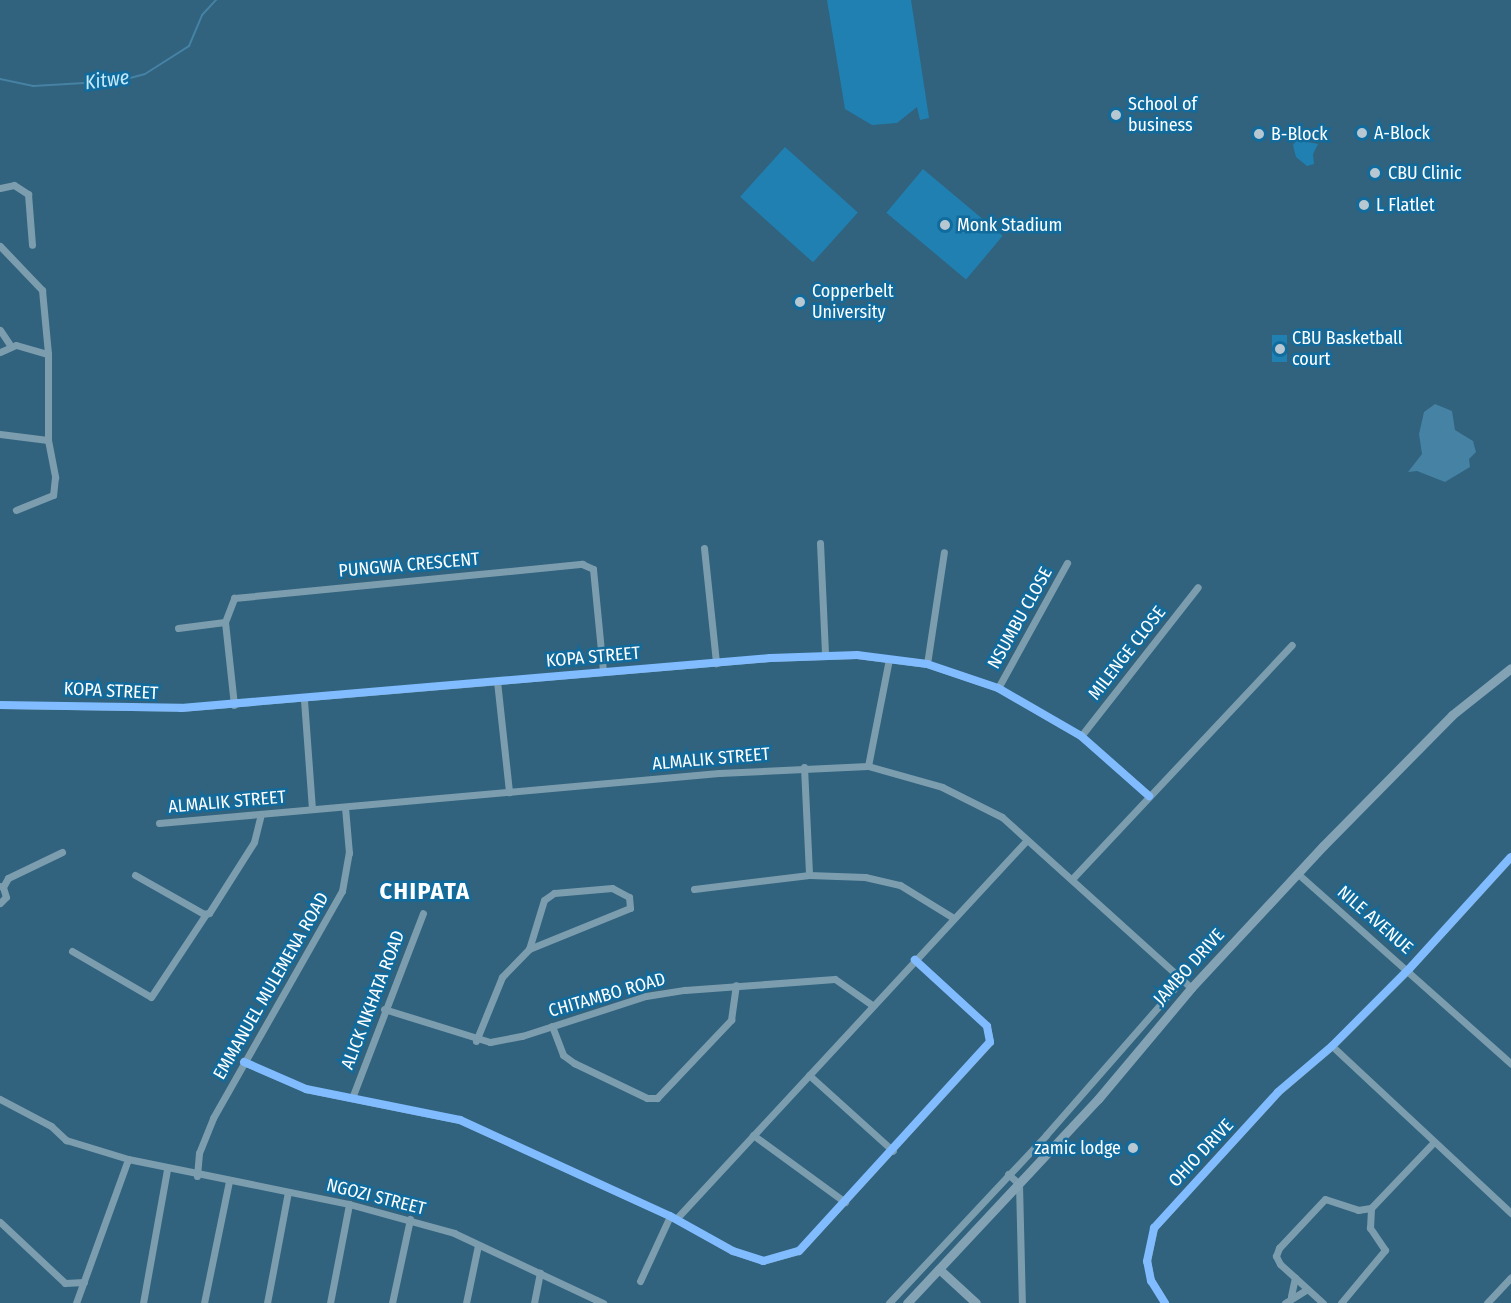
<!DOCTYPE html>
<html>
<head>
<meta charset="utf-8">
<style>
  body { margin:0 }
  #map { position:relative; width:1511px; height:1303px; overflow:hidden; background:#31627e; font-family:"Fira Sans Condensed",sans-serif }
  div>[style] { position:absolute }
  .green>* { inset:0; background:#2180b2; transform-origin:0 0 }
  .water>* { inset:0; background:#4582a4 }
  .stream>* { height:2px; margin:-1px; padding:0 1px; transform-origin:1px; border-radius:1px; background:#4582a4 }
  .street>* { height:7px; margin:-3.5px; padding:0 3.5px; transform-origin:3.5px; border-radius:3.5px; background:#7c9dae }
  .secondary>* { height:9px; margin:-4.5px; padding:0 4.5px; transform-origin:4.5px; border-radius:4.5px; background:#83a2b4 }
  .cycleway>* { height:8px; margin:-4px; padding:0 4px; transform-origin:4px; border-radius:4px; background:#80bcff }
  .dots>* { width:16px; height:16px; translate:-50% -50%; box-sizing:border-box; border:3px solid #116b9d; border-radius:50% }
  span { translate:-50% -50%; white-space:nowrap; text-align:center; line-height:1.15; -webkit-text-stroke:5px #116b9d; paint-order:stroke }
  .poi-label { font-size:18px; color:#fff }
  .left { translate:0 -50%; text-align:left }
  .right { translate:-100% -50%; text-align:right }
  .street-label { font-size:18px; color:#fff }
  .water-label { font-size:20px; color:#c2e9fc; font-style:italic }
  .district-label { font-size:24px; color:#fff; font-weight:700; letter-spacing:1.5px }
</style>
</head>
<body>
<div id="map">
  <div class="green">
    <i style="clip-path:polygon(827px 0,911px 0,929px 118px,920px 120px,917px 107px,897px 123px,872px 125px,845px 109px)"></i>
    <i style="clip-path:polygon(1297px 140px,1318px 144px,1313px 154px,1314px 164px,1307px 166px,1296px 157px,1293px 145px)"></i>
    <i style="left:785px;top:147px;width:98px;height:67px;rotate:42deg"></i>
    <i style="left:923px;top:169px;width:104px;height:57px;rotate:40deg"></i>
    <i style="left:1272px;top:335px;width:15px;height:27px"></i>
  </div>
  <div class="water">
    <i style="clip-path:polygon(1435px 404px,1452px 411px,1455px 430px,1473px 441px,1476px 452px,1469px 459px,1470px 467px,1445px 482px,1417px 471px,1408px 472px,1422px 454px,1419px 434px,1424px 412px)"></i>
  </div>
  <div class="stream">
    <i style="left:0;top:79px;width:34px;rotate:12deg"></i>
    <i style="left:33px;top:86px;width:86px;rotate:-3.3deg"></i>
    <i style="left:119px;top:81px;width:27px;rotate:-15deg"></i>
    <i style="left:145px;top:74px;width:52px;rotate:-32.5deg"></i>
    <i style="left:189px;top:46px;width:34px;rotate:-67deg"></i>
    <i style="left:202px;top:15px;width:21px;rotate:-47deg"></i>
  </div>
  <div class="street">
    <i style="left:0;top:188px;width:14px;rotate:-12deg"></i>
    <i style="left:14px;top:185px;width:17px;rotate:33deg"></i>
    <i style="left:28px;top:194px;width:51px;rotate:85.5deg"></i>
    <i style="left:0;top:246px;width:61px;rotate:46.3deg"></i>
    <i style="left:42px;top:290px;width:64px;rotate:84.6deg"></i>
    <i style="left:48px;top:354px;width:86px;rotate:90deg"></i>
    <i style="left:48px;top:440px;width:38px;rotate:79deg"></i>
    <i style="left:55px;top:477px;width:18px;rotate:96deg"></i>
    <i style="left:53px;top:495px;width:40px;rotate:158deg"></i>
    <i style="left:0;top:330px;width:18px;rotate:56deg"></i>
    <i style="left:0;top:352px;width:17px;rotate:-24deg"></i>
    <i style="left:16px;top:345px;width:33px;rotate:16deg"></i>
    <i style="left:0;top:434px;width:48px;rotate:7.1deg"></i>
    <i style="left:820px;top:543px;width:111px;rotate:87.4deg"></i>
    <i style="left:704px;top:548px;width:116px;rotate:84deg"></i>
    <i style="left:178px;top:628px;width:47px;rotate:-7.3deg"></i>
    <i style="left:927px;top:664px;width:113px;rotate:-81.4deg"></i>
    <i style="left:497px;top:681px;width:112px;rotate:83.8deg"></i>
    <i style="left:998px;top:688px;width:143px;rotate:-61.1deg"></i>
    <i style="left:304px;top:700px;width:109px;rotate:85.8deg"></i>
    <i style="left:0;top:705px;width:181px;rotate:0.9deg"></i>
    <i style="left:181px;top:708px;width:591px;rotate:-4.85deg"></i>
    <i style="left:770px;top:658px;width:87px;rotate:-2deg"></i>
    <i style="left:857px;top:655px;width:71px;rotate:7.3deg"></i>
    <i style="left:927px;top:664px;width:75px;rotate:18.7deg"></i>
    <i style="left:998px;top:688px;width:96px;rotate:30deg"></i>
    <i style="left:1081px;top:736px;width:91px;rotate:41.4deg"></i>
    <i style="left:234px;top:705px;width:83px;rotate:-96.2deg"></i>
    <i style="left:225px;top:622px;width:26px;rotate:-69deg"></i>
    <i style="left:234px;top:598px;width:350px;rotate:-5.6deg"></i>
    <i style="left:582px;top:564px;width:12px;rotate:24deg"></i>
    <i style="left:593px;top:569px;width:102px;rotate:84.4deg"></i>
    <i style="left:1081px;top:736px;width:189px;rotate:-51.9deg"></i>
    <i style="left:868px;top:766px;width:109px;rotate:-78.9deg"></i>
    <i style="left:804px;top:767px;width:108px;rotate:87.3deg"></i>
    <i style="left:159px;top:823px;width:562px;rotate:-5.1deg"></i>
    <i style="left:719px;top:773px;width:149px;rotate:-2.7deg"></i>
    <i style="left:868px;top:766px;width:77px;rotate:15.8deg"></i>
    <i style="left:942px;top:787px;width:67px;rotate:26.6deg"></i>
    <i style="left:1002px;top:817px;width:255px;rotate:42.1deg"></i>
    <i style="left:1297px;top:873px;width:287px;rotate:41.7deg"></i>
    <i style="left:135px;top:875px;width:79px;rotate:29.5deg"></i>
    <i style="left:204px;top:914px;width:5px;rotate:-11deg"></i>
    <i style="left:209px;top:913px;width:84px;rotate:-57.6deg"></i>
    <i style="left:254px;top:842px;width:29px;rotate:-76deg"></i>
    <i style="left:1072px;top:879px;width:321px;rotate:-46.8deg"></i>
    <i style="left:0;top:886px;width:3px;rotate:18deg"></i>
    <i style="left:3px;top:887px;width:10px;rotate:-61deg"></i>
    <i style="left:8px;top:878px;width:60px;rotate:-25.7deg"></i>
    <i style="left:694px;top:889px;width:116px;rotate:-6.9deg"></i>
    <i style="left:809px;top:875px;width:56px;rotate:2deg"></i>
    <i style="left:865px;top:877px;width:36px;rotate:13deg"></i>
    <i style="left:900px;top:885px;width:61px;rotate:31.6deg"></i>
    <i style="left:0;top:903px;width:8px;rotate:-45deg"></i>
    <i style="left:6px;top:897px;width:10px;rotate:-107deg"></i>
    <i style="left:72px;top:951px;width:91px;rotate:30.2deg"></i>
    <i style="left:151px;top:997px;width:100px;rotate:-56.5deg"></i>
    <i style="left:384px;top:1009px;width:111px;rotate:17.3deg"></i>
    <i style="left:490px;top:1042px;width:33px;rotate:-11deg"></i>
    <i style="left:522px;top:1036px;width:130px;rotate:-17.9deg"></i>
    <i style="left:646px;top:996px;width:39px;rotate:-9deg"></i>
    <i style="left:685px;top:990px;width:150px;rotate:-4.2deg"></i>
    <i style="left:835px;top:979px;width:45px;rotate:35.1deg"></i>
    <i style="left:552px;top:1026px;width:31px;rotate:69deg"></i>
    <i style="left:563px;top:1055px;width:14px;rotate:36deg"></i>
    <i style="left:574px;top:1063px;width:81px;rotate:25.6deg"></i>
    <i style="left:647px;top:1098px;width:10px"></i>
    <i style="left:657px;top:1098px;width:108px;rotate:-46.5deg"></i>
    <i style="left:731px;top:1020px;width:35px;rotate:-82deg"></i>
    <i style="left:476px;top:1041px;width:69px;rotate:-67.9deg"></i>
    <i style="left:502px;top:977px;width:39px;rotate:-46deg"></i>
    <i style="left:529px;top:949px;width:109px;rotate:-22.1deg"></i>
    <i style="left:630px;top:908px;width:11px;rotate:-95deg"></i>
    <i style="left:629px;top:897px;width:19px;rotate:-152deg"></i>
    <i style="left:612px;top:888px;width:58px;rotate:175.1deg"></i>
    <i style="left:554px;top:893px;width:12px;rotate:145deg"></i>
    <i style="left:544px;top:900px;width:51px;rotate:107deg"></i>
    <i style="left:1332px;top:1046px;width:245px;rotate:43deg"></i>
    <i style="left:244px;top:1062px;width:68px;rotate:23.5deg"></i>
    <i style="left:306px;top:1089px;width:157px;rotate:11.4deg"></i>
    <i style="left:460px;top:1120px;width:231px;rotate:24.6deg"></i>
    <i style="left:670px;top:1216px;width:72px;rotate:29.1deg"></i>
    <i style="left:733px;top:1251px;width:32px;rotate:18deg"></i>
    <i style="left:763px;top:1261px;width:37px;rotate:-16deg"></i>
    <i style="left:799px;top:1251px;width:283px;rotate:-47.6deg"></i>
    <i style="left:990px;top:1042px;width:16px;rotate:-101deg"></i>
    <i style="left:987px;top:1026px;width:98px;rotate:-137.5deg"></i>
    <i style="left:809px;top:1075px;width:113px;rotate:42.1deg"></i>
    <i style="left:352px;top:1098px;width:198px;rotate:-69deg"></i>
    <i style="left:0;top:1099px;width:58px;rotate:27.9deg"></i>
    <i style="left:51px;top:1126px;width:21px;rotate:43deg"></i>
    <i style="left:66px;top:1140px;width:65px;rotate:17deg"></i>
    <i style="left:128px;top:1159px;width:226px;rotate:11.5deg"></i>
    <i style="left:349px;top:1204px;width:109px;rotate:15.4deg"></i>
    <i style="left:454px;top:1233px;width:165px;rotate:25.2deg"></i>
    <i style="left:753px;top:1135px;width:114px;rotate:36.1deg"></i>
    <i style="left:1008px;top:1174px;width:15px;rotate:42deg"></i>
    <i style="left:1019px;top:1184px;width:119px;rotate:88.6deg"></i>
    <i style="left:197px;top:1176px;width:23px;rotate:-85deg"></i>
    <i style="left:199px;top:1153px;width:38px;rotate:-68deg"></i>
    <i style="left:213px;top:1118px;width:261px;rotate:-60.4deg"></i>
    <i style="left:342px;top:891px;width:39px;rotate:-80deg"></i>
    <i style="left:349px;top:853px;width:46px;rotate:-95deg"></i>
    <i style="left:676px;top:1219px;width:515px;rotate:-47.2deg"></i>
    <i style="left:0;top:1222px;width:89px;rotate:43.2deg"></i>
    <i style="left:65px;top:1283px;width:19px;rotate:-3deg"></i>
    <i style="left:640px;top:1281px;width:72px;rotate:-65.2deg"></i>
    <i style="left:1291px;top:1296px;width:19px;rotate:-78deg"></i>
    <i style="left:76px;top:1303px;width:153px;rotate:-70.1deg"></i>
    <i style="left:143px;top:1303px;width:136px;rotate:-79.8deg"></i>
    <i style="left:204px;top:1303px;width:125px;rotate:-78.4deg"></i>
    <i style="left:267px;top:1303px;width:113px;rotate:-79.3deg"></i>
    <i style="left:330px;top:1303px;width:101px;rotate:-79.1deg"></i>
    <i style="left:392px;top:1303px;width:86px;rotate:-77.9deg"></i>
    <i style="left:466px;top:1303px;width:59px;rotate:-78.3deg"></i>
    <i style="left:534px;top:1303px;width:31px;rotate:-79deg"></i>
    <i style="left:889px;top:1303px;width:230px;rotate:-46.9deg"></i>
    <i style="left:1046px;top:1135px;width:205px;rotate:-48.8deg"></i>
    <i style="left:1165px;top:1303px;width:26px;rotate:-122deg"></i>
    <i style="left:1151px;top:1281px;width:20px;rotate:-101deg"></i>
    <i style="left:1147px;top:1261px;width:34px;rotate:-78deg"></i>
    <i style="left:1154px;top:1228px;width:184px;rotate:-47.6deg"></i>
    <i style="left:1278px;top:1092px;width:71px;rotate:-40.4deg"></i>
    <i style="left:1332px;top:1046px;width:109px;rotate:-45deg"></i>
    <i style="left:1409px;top:969px;width:151px;rotate:-47.7deg"></i>
    <i style="left:1285px;top:1303px;width:26px;rotate:-32deg"></i>
    <i style="left:1323px;top:1303px;width:58px;rotate:-137.8deg"></i>
    <i style="left:1280px;top:1264px;width:9px;rotate:-117deg"></i>
    <i style="left:1276px;top:1256px;width:9px;rotate:-69deg"></i>
    <i style="left:1279px;top:1248px;width:67px;rotate:-46.8deg"></i>
    <i style="left:1325px;top:1199px;width:35px;rotate:18deg"></i>
    <i style="left:1358px;top:1210px;width:13px;rotate:-9deg"></i>
    <i style="left:1341px;top:1303px;width:69px;rotate:-50.3deg"></i>
    <i style="left:1385px;top:1250px;width:27px;rotate:-124deg"></i>
    <i style="left:1370px;top:1228px;width:20px;rotate:-87deg"></i>
    <i style="left:1371px;top:1208px;width:90px;rotate:-46.4deg"></i>
    <i style="left:1487px;top:1303px;width:35px;rotate:-47deg"></i>
  </div>
  <div class="secondary">
    <i style="left:939px;top:1269px;width:50px;rotate:42.6deg"></i>
    <i style="left:907px;top:1303px;width:279px;rotate:-46.9deg"></i>
    <i style="left:1098px;top:1099px;width:145px;rotate:-50deg"></i>
    <i style="left:1191px;top:988px;width:194px;rotate:-47.1deg"></i>
    <i style="left:1323px;top:846px;width:184px;rotate:-45.4deg"></i>
    <i style="left:1452px;top:715px;width:75px;rotate:-38.5deg"></i>
  </div>
  <div class="cycleway">
    <i style="left:0;top:705px;width:181px;rotate:0.9deg"></i>
    <i style="left:181px;top:708px;width:591px;rotate:-4.85deg"></i>
    <i style="left:770px;top:658px;width:87px;rotate:-2deg"></i>
    <i style="left:857px;top:655px;width:71px;rotate:7.3deg"></i>
    <i style="left:927px;top:664px;width:75px;rotate:18.7deg"></i>
    <i style="left:998px;top:688px;width:96px;rotate:30deg"></i>
    <i style="left:1081px;top:736px;width:91px;rotate:41.4deg"></i>
    <i style="left:244px;top:1062px;width:68px;rotate:23.5deg"></i>
    <i style="left:306px;top:1089px;width:157px;rotate:11.4deg"></i>
    <i style="left:460px;top:1120px;width:231px;rotate:24.6deg"></i>
    <i style="left:670px;top:1216px;width:72px;rotate:29.1deg"></i>
    <i style="left:733px;top:1251px;width:32px;rotate:18deg"></i>
    <i style="left:763px;top:1261px;width:37px;rotate:-16deg"></i>
    <i style="left:799px;top:1251px;width:283px;rotate:-47.6deg"></i>
    <i style="left:990px;top:1042px;width:16px;rotate:-101deg"></i>
    <i style="left:987px;top:1026px;width:98px;rotate:-137.5deg"></i>
    <i style="left:1165px;top:1303px;width:26px;rotate:-122deg"></i>
    <i style="left:1151px;top:1281px;width:20px;rotate:-101deg"></i>
    <i style="left:1147px;top:1261px;width:34px;rotate:-78deg"></i>
    <i style="left:1154px;top:1228px;width:184px;rotate:-47.6deg"></i>
    <i style="left:1278px;top:1092px;width:71px;rotate:-40.4deg"></i>
    <i style="left:1332px;top:1046px;width:109px;rotate:-45deg"></i>
    <i style="left:1409px;top:969px;width:151px;rotate:-47.7deg"></i>
  </div>
  <div class="dots">
    <i style="left:1116px;top:115px;background:#b7c8d2"></i>
    <i style="left:1362px;top:133px;background:#b7c8d2"></i>
    <i style="left:1259px;top:134px;background:#b7c8d2"></i>
    <i style="left:1375px;top:173px;background:#b7c8d2"></i>
    <i style="left:1364px;top:205px;background:#b7c8d2"></i>
    <i style="left:945px;top:225px;background:#b7c8d2"></i>
    <i style="left:800px;top:302px;background:#b7c8d2"></i>
    <i style="left:1280px;top:349px;background:#b7c8d2"></i>
    <i style="left:1133px;top:1148px;background:#b7c8d2"></i>
  </div>
  <div class="poi-label">
    <span class="left" style="left:1128px;top:115px">School of<br>business</span>
    <span class="left" style="left:1374px;top:133px">A-Block</span>
    <span class="left" style="left:1271px;top:134px">B-Block</span>
    <span class="left" style="left:1388px;top:173px">CBU Clinic</span>
    <span class="left" style="left:1376px;top:205px">L Flatlet</span>
    <span class="left" style="left:957px;top:225px">Monk Stadium</span>
    <span class="left" style="left:812px;top:302px">Copperbelt<br>University</span>
    <span class="left" style="left:1292px;top:349px">CBU Basketball<br>court</span>
    <span class="right" style="left:1121px;top:1148px">zamic lodge</span>
  </div>
  <div class="street-label">
    <span style="left:409px;top:565px;rotate:-5deg">PUNGWA CRESCENT</span>
    <span style="left:1020px;top:618px;rotate:-61deg">NSUMBU CLOSE</span>
    <span style="left:1127px;top:653px;rotate:-52deg">MILENGE CLOSE</span>
    <span style="left:593px;top:657px;rotate:-5deg">KOPA STREET</span>
    <span style="left:111px;top:691px;rotate:3deg">KOPA STREET</span>
    <span style="left:711px;top:759px;rotate:-5deg">ALMALIK STREET</span>
    <span style="left:227px;top:802px;rotate:-5deg">ALMALIK STREET</span>
    <span style="left:1375px;top:920px;rotate:41deg">NILE AVENUE</span>
    <span style="left:1189px;top:967px;rotate:-48deg">JAMBO DRIVE</span>
    <span style="left:271px;top:986px;rotate:-60deg">EMMANUEL MULEMENA ROAD</span>
    <span style="left:607px;top:995px;rotate:-16deg">CHITAMBO ROAD</span>
    <span style="left:373px;top:1000px;rotate:-69deg">ALICK NKHATA ROAD</span>
    <span style="left:1201px;top:1153px;rotate:-47deg">OHIO DRIVE</span>
    <span style="left:376px;top:1197px;rotate:14deg">NGOZI STREET</span>
  </div>
  <div class="water-label">
    <span style="left:107px;top:80px;rotate:-8deg">Kitwe</span>
  </div>
  <div class="district-label">
    <span style="left:425px;top:892px">CHIPATA</span>
  </div>
</div>
</body>
</html>
